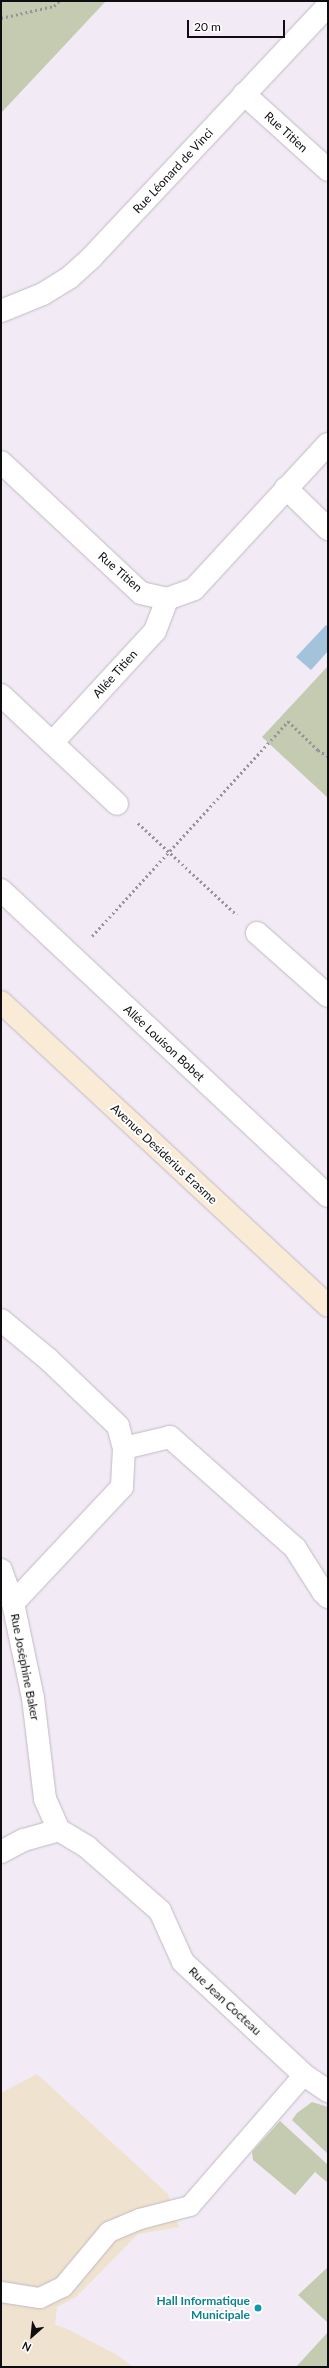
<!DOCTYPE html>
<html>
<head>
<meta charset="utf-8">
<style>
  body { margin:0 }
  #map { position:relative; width:329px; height:2368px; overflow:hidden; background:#f2eaf5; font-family:Lato,sans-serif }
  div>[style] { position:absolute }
  .education>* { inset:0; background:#efe2ce }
  .green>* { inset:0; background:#c4cbb1 }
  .water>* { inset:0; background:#a3c3dc }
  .path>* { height:2.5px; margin-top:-1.25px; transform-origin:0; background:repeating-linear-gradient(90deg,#98939a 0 2px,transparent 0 5px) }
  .roads { filter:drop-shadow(0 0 1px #c0b9c3) drop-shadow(0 0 1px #c0b9c3) }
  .service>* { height:20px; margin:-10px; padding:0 10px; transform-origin:10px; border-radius:10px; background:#fff }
  .minor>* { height:22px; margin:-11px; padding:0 11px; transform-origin:11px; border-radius:11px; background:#fff }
  .secondary>* { height:22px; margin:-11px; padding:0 11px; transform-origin:11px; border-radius:11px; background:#faebd6 }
  .dots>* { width:11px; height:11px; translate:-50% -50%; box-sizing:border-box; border:2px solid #fff; border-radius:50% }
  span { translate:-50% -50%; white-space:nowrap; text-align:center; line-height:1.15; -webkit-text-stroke:4px #fff; paint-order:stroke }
  .street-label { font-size:12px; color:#0f0d10 }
  .culture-label { font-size:12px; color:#0d838f; font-weight:700 }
  .right { translate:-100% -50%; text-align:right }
  .frame { position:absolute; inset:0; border:2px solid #0f0d10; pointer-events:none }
  .north { position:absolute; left:12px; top:2316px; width:40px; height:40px; -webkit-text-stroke:3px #fff; paint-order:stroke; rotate:207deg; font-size:11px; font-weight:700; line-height:16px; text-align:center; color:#0f0d10 }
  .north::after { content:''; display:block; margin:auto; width:14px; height:18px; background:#0f0d10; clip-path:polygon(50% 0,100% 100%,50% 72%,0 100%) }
  .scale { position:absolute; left:187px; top:20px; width:98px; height:18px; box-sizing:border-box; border:2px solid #0f0d10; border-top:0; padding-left:5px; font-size:12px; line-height:14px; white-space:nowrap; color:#0f0d10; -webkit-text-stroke:3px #fff; paint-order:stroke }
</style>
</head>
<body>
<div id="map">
  <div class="education">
    <i style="clip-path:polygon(37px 2074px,168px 2194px,179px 2227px,138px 2234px,76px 2297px,57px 2307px,55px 2325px,65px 2328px,117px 2355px,133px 2367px,1px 2367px,1px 2093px)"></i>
  </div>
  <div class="green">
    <i style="clip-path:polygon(1px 1px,106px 1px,1px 113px)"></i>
    <i style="clip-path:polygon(328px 666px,328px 798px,262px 737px)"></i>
    <i style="clip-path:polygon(312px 2102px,328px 2107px,328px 2154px,292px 2120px,297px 2113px)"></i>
    <i style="clip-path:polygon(280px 2121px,328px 2165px,328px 2183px,315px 2172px,295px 2195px,253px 2160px,252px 2152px)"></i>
    <i style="clip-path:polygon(328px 2267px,328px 2323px,298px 2295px)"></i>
    <i style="clip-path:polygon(328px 2332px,328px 2367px,296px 2367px)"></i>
  </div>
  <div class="water">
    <i style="clip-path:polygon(326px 625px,328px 627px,328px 651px,311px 670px,296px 657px)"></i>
  </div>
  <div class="path">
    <i style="left:1px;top:18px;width:54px;rotate:-12.8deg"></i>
    <i style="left:54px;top:6px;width:7px;rotate:-45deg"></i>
    <i style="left:138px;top:823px;width:135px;rotate:42.9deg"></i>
    <i style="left:92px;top:936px;width:291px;rotate:-47.6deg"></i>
    <i style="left:288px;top:721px;width:42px;rotate:44deg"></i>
    <i style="left:318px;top:750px;width:12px;rotate:31deg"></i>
  </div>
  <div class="roads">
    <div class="service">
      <i style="left:1px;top:2292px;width:39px;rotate:9deg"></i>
      <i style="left:40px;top:2298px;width:25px;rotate:-26deg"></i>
      <i style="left:63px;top:2287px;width:72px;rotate:-50.1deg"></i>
      <i style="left:109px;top:2232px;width:34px;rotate:-23deg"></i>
      <i style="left:140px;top:2219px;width:52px;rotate:-14.6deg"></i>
      <i style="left:190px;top:2206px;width:174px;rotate:-49deg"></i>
    </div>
    <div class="minor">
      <i style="left:244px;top:94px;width:113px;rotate:42.1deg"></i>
      <i style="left:1px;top:311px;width:45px;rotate:-22deg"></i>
      <i style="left:43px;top:294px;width:31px;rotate:-32deg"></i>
      <i style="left:69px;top:278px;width:30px;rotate:-42deg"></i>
      <i style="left:91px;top:258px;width:346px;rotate:-46.8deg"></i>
      <i style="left:1px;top:462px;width:192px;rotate:43.1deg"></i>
      <i style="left:141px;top:593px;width:27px;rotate:13deg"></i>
      <i style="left:167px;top:599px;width:29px;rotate:-20deg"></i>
      <i style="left:194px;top:589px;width:197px;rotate:-47.3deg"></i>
      <i style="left:286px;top:488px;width:59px;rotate:44.3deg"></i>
      <i style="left:1px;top:695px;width:159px;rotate:43.2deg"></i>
      <i style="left:52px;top:743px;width:152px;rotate:-47.4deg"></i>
      <i style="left:155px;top:631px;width:34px;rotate:-69deg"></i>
      <i style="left:1px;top:890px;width:448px;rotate:43.1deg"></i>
      <i style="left:257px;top:933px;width:95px;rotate:41.6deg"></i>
      <i style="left:1px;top:1320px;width:61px;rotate:39.7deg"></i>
      <i style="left:48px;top:1359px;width:97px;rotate:43.7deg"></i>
      <i style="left:118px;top:1426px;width:23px;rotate:75deg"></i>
      <i style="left:124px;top:1448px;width:39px;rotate:93deg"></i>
      <i style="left:122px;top:1487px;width:159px;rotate:133.2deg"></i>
      <i style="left:124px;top:1448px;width:47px;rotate:-13.4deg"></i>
      <i style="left:170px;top:1437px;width:167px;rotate:41.6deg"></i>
      <i style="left:295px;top:1548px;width:52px;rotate:57.5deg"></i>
      <i style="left:323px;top:1592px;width:7px;rotate:45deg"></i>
      <i style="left:1px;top:1570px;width:35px;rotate:70deg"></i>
      <i style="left:13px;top:1603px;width:97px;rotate:78.1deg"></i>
      <i style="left:33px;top:1698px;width:102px;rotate:83.2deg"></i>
      <i style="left:45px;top:1799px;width:34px;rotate:66deg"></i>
      <i style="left:1px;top:1852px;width:26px;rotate:-28deg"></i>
      <i style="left:24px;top:1840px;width:36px;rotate:-16deg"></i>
      <i style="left:59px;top:1830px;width:33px;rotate:31deg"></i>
      <i style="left:87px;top:1847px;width:97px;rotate:41.2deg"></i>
      <i style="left:160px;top:1911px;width:56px;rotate:65.7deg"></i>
      <i style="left:183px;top:1962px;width:166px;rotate:43deg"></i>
      <i style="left:304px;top:2075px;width:29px;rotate:34deg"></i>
    </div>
    <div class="secondary">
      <i style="left:1px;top:1002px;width:446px;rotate:42.9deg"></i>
    </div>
  </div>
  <div class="dots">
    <i style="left:258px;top:2308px;background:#0f9aa8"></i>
  </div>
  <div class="street-label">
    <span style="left:286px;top:132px;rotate:42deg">Rue Titien</span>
    <span style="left:173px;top:171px;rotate:-47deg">Rue Léonard de Vinci</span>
    <span style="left:120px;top:572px;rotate:41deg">Rue Titien</span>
    <span style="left:115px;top:674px;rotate:-48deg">Allée Titien</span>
    <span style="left:164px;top:1043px;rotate:43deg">Allée Louison Bobet</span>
    <span style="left:164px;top:1154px;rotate:43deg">Avenue Desiderius Erasme</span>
    <span style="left:25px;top:1667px;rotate:79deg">Rue Joséphine Baker</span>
    <span style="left:225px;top:2001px;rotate:43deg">Rue Jean Cocteau</span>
  </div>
  <div class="culture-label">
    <span class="right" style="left:250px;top:2308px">Hall Informatique<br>Municipale</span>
  </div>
  <div class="frame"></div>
  <div class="north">N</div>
  <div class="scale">20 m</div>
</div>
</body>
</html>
